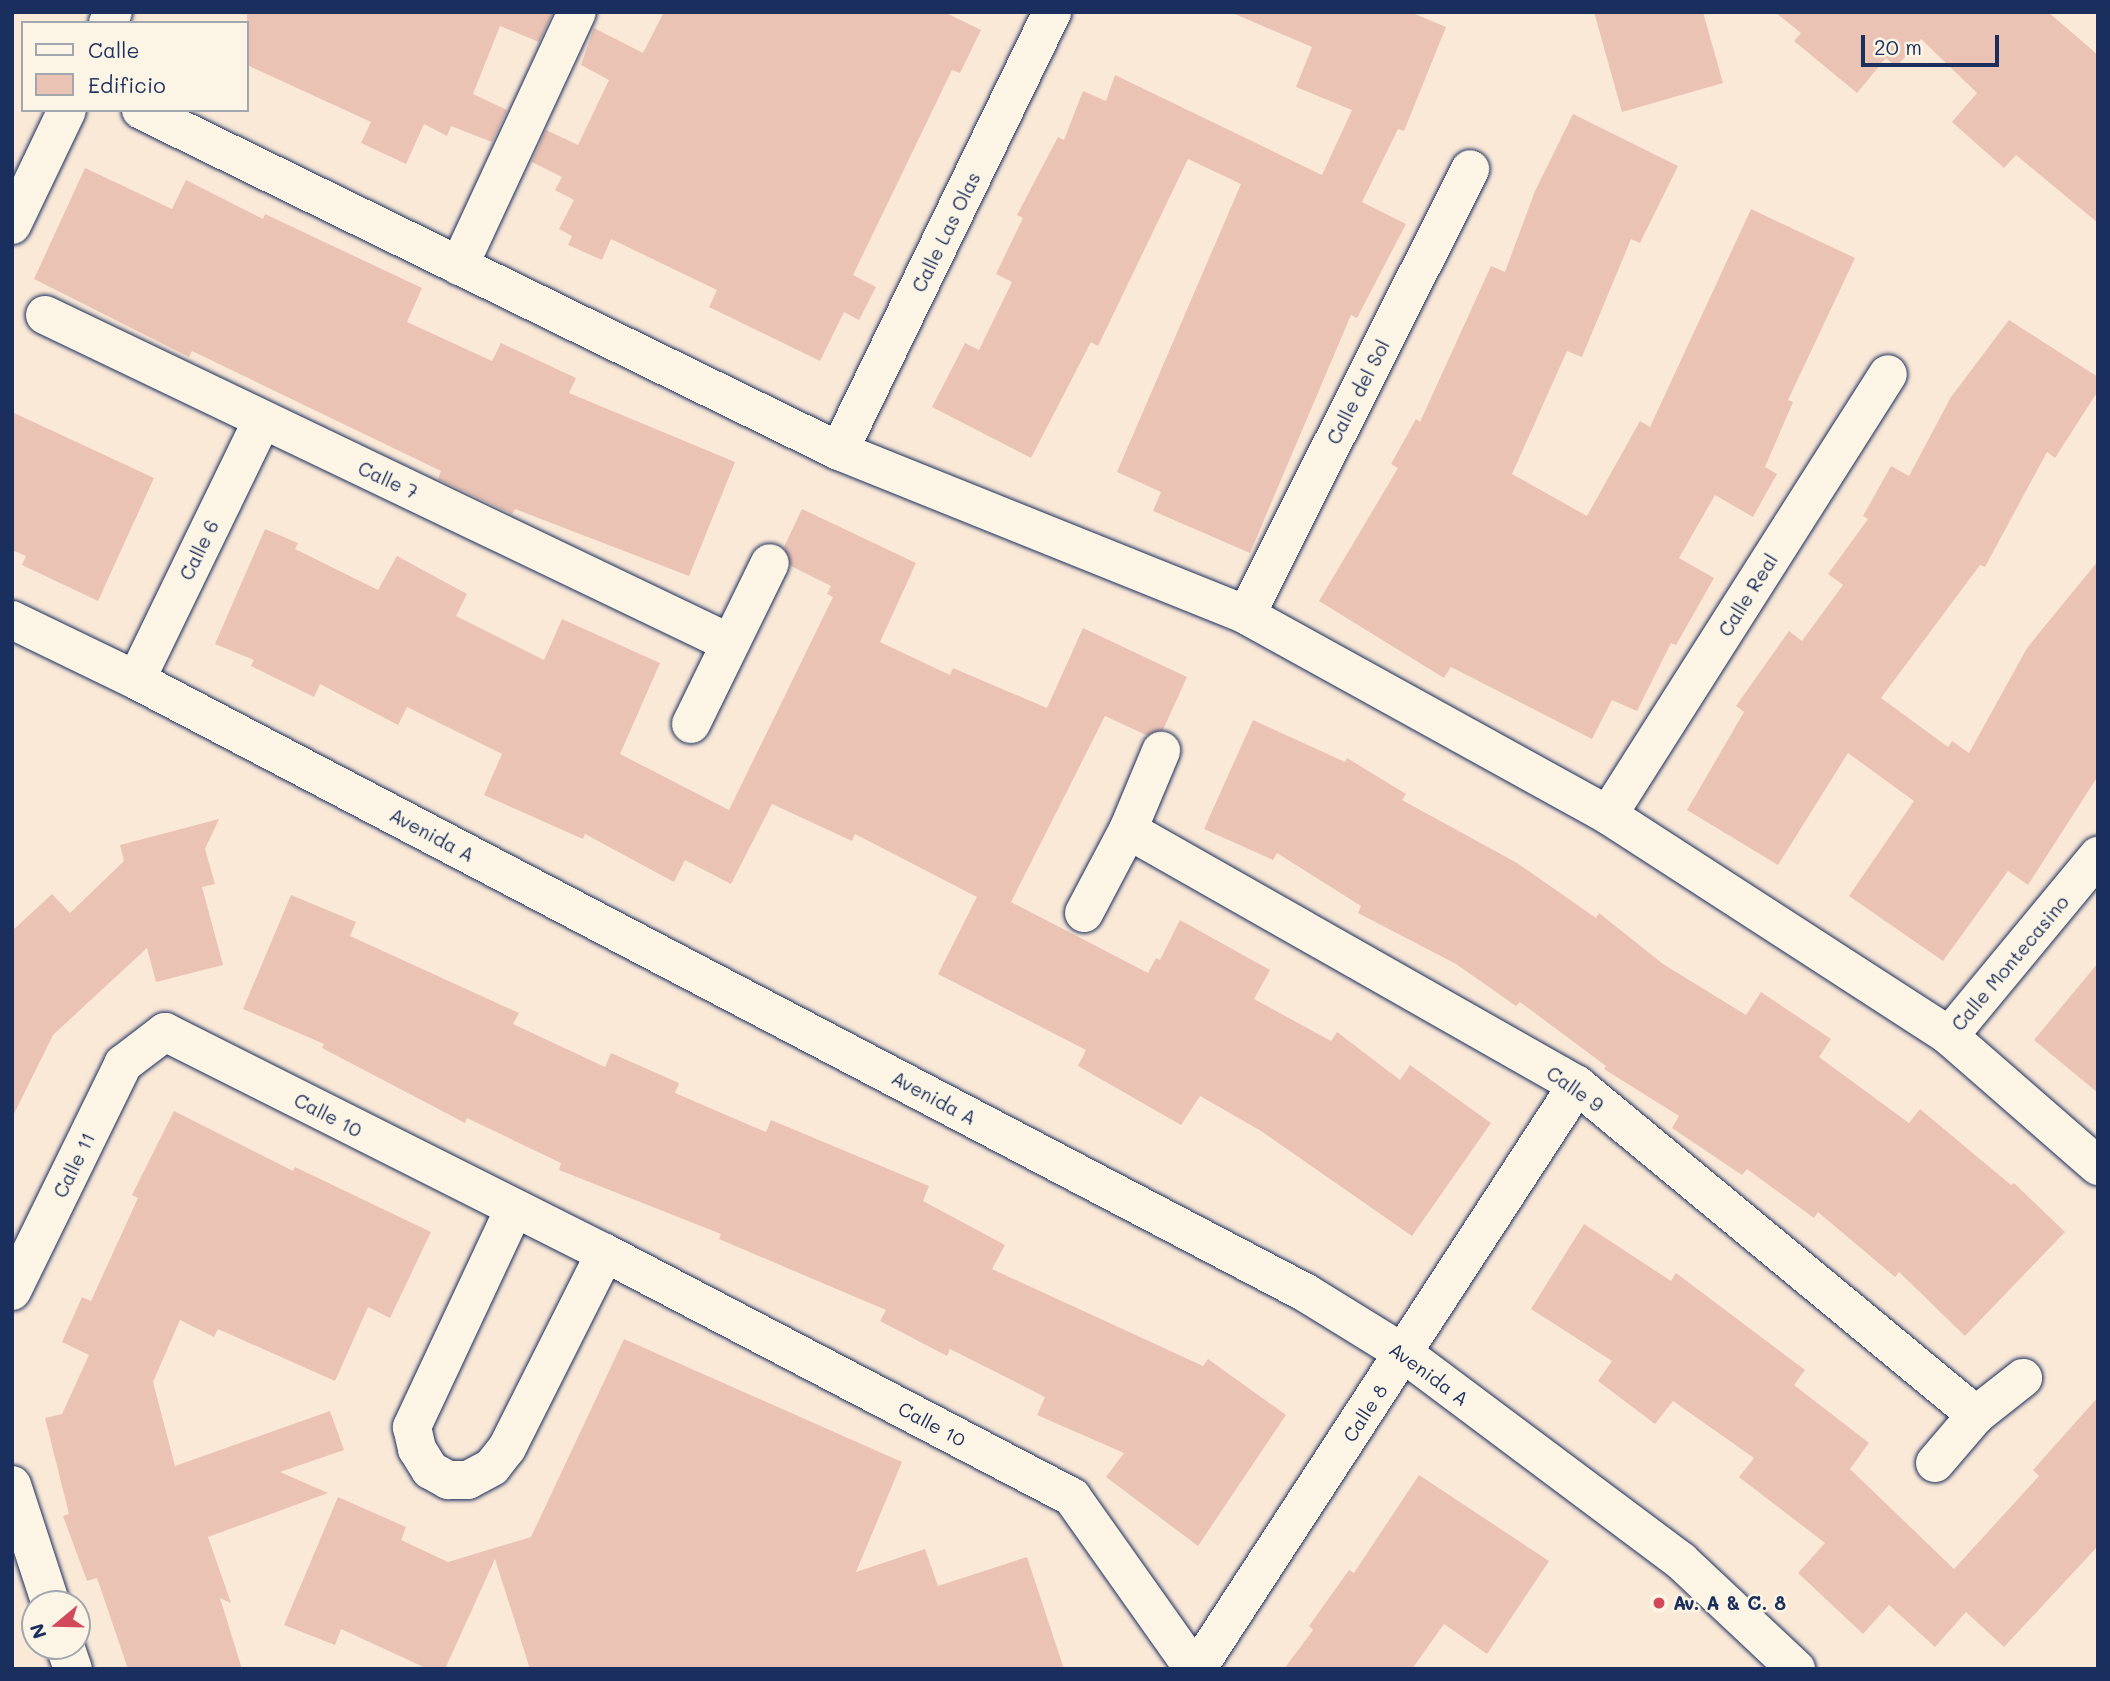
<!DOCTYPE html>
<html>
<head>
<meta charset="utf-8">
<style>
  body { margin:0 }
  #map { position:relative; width:2110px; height:1681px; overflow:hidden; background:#fbe9d8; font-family:Mali,sans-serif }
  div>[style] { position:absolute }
  .building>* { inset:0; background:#ebc3b4 }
  .roads { filter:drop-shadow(0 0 2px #1b2f5e) drop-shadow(0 0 2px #1b2f5e) }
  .minor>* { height:38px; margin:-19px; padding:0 19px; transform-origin:19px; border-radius:19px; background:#fcf5e5 }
  .tertiary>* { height:38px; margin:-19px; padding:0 19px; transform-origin:19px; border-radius:19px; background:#fcf5e5 }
  .dots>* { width:19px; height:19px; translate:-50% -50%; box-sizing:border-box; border:4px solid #fcf5e5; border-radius:50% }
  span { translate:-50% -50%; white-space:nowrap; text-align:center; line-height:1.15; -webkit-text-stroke:5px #fcf5e5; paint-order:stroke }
  .street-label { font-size:19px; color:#1b2f5e }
  .poi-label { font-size:19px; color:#1b2f5e; font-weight:700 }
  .left { translate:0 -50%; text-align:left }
  .frame { position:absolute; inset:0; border:14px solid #1b2f5e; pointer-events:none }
  .legend { position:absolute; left:21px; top:21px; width:228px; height:91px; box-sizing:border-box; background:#fcf5e5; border:2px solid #a2a6af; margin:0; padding:9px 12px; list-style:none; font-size:21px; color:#1b2f5e }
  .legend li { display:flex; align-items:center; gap:14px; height:35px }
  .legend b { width:35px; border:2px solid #a2a6af }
  .north { position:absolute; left:21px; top:1590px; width:70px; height:70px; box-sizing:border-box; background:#fcf5e5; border:2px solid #a2a6af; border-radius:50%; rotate:251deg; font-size:19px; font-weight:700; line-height:28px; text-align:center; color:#1b2f5e }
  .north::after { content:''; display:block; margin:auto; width:24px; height:32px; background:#d1495b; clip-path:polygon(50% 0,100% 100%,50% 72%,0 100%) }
  .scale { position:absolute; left:1861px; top:35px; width:138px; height:32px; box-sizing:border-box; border:4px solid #1b2f5e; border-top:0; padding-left:9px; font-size:21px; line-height:24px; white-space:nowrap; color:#1b2f5e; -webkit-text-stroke:5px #fcf5e5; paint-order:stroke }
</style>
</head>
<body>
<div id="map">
  <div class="building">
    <i style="clip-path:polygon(247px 12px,553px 12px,539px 42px,500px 26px,473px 94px,507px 110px,492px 142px,451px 126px,447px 136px,424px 124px,406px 164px,361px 143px,371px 122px,247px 65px)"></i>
    <i style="clip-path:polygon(664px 12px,944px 12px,981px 30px,960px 73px,952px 70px,853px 275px,876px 287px,859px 320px,844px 312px,820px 361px,709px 307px,717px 290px,611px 239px,602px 260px,568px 245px,572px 236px,559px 229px,574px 200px,555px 190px,562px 177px,532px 162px,546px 130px,578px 145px,609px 80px,581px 65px,594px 28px,643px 53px)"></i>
    <i style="clip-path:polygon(1230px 12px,1410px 12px,1446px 27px,1404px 131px,1398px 129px,1362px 202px,1406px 224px,1357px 318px,1351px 315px,1250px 553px,1153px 511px,1161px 492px,1117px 472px,1241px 184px,1188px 159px,1098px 346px,1091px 342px,1031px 458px,932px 407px,965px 343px,979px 350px,1012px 282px,996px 274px,1023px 218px,1017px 215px,1058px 137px,1064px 140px,1083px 91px,1106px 101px,1115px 75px,1322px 175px,1352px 110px,1296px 87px,1312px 47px)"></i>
    <i style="clip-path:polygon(1594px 12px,1703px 12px,1723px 83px,1622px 112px)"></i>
    <i style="clip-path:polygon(1775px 12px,2048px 12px,2098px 55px,2098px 223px,2016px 155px,2004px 168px,1952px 122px,1977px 93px,1921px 39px,1896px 67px,1886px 58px,1857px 93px,1794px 41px,1801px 33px)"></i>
    <i style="clip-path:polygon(1573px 114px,1678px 166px,1640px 243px,1631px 239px,1582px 357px,1567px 351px,1512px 474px,1587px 516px,1640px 421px,1650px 427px,1751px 209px,1855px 258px,1788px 400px,1793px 402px,1765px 467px,1777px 474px,1753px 517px,1715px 495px,1679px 558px,1714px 578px,1676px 645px,1671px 643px,1637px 711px,1612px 700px,1592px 739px,1451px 667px,1444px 678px,1319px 601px,1398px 468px,1391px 464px,1416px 419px,1420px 422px,1491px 266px,1505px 272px,1535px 191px)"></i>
    <i style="clip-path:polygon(85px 168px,172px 209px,186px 180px,263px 219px,265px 214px,422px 288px,407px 322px,492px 361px,501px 343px,576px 378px,569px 393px,735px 462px,689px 576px,515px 509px,512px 514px,438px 479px,441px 471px,192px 351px,189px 357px,34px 279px)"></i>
    <i style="clip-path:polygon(2009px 320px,2098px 377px,2098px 391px,2055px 458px,2047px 452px,1985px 567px,1980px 565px,1881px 698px,1948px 747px,1952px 741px,1969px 753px,2027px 648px,2098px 561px,2098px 776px,2028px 885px,2008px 871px,1943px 961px,1849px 896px,1914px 801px,1848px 753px,1778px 865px,1687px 810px,1744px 712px,1736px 706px,1789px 631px,1802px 641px,1843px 585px,1828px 574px,1868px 519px,1863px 516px,1891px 466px,1909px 476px,1951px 397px)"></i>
    <i style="clip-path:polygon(12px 412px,154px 478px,98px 601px,22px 565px,26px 556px,12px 550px)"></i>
    <i style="clip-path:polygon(802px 509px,916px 563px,880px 642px,950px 675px,953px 668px,1047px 708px,1083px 628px,1187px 677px,1163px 730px,1146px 735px,1105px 716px,1011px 902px,1148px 973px,1156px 958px,1160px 960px,1180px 920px,1270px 970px,1254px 999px,1331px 1041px,1337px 1032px,1400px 1080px,1410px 1065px,1491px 1123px,1412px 1236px,1261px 1131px,1200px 1096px,1181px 1125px,1078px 1066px,1086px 1050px,938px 974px,977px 897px,855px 834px,852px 841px,772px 804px,731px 884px,685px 860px,674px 882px,585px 834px,583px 839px,484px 795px,502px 754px,407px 707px,398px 725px,320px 684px,314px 697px,251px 666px,254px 660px,215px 644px,265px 529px,298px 543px,295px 549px,378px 590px,397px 556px,467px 594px,456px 616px,544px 660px,562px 619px,660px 663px,620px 754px,729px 810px,833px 597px,827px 594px,831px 586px,791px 566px,784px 547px)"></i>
    <i style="clip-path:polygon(1253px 720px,1345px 762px,1347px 758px,1406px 794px,1402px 800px,1517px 863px,1596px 918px,1599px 913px,1663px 964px,1746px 1015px,1761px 992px,1831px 1039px,1819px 1057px,1909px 1123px,1920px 1109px,2011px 1185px,2014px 1183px,2065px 1232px,1965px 1336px,1899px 1272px,1895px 1277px,1818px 1212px,1814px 1218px,1747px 1169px,1742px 1175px,1672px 1128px,1679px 1116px,1604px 1069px,1606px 1066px,1520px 1002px,1516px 1006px,1456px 964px,1358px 913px,1361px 906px,1277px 853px,1273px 860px,1204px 829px)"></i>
    <i style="clip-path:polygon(219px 819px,205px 849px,215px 884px,202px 887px,223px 965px,156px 982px,147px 948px,53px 1035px,12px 1118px,12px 931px,52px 894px,70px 913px,124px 861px,120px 845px)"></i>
    <i style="clip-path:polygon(291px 895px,356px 922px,350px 936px,519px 1013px,513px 1024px,605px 1067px,611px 1053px,679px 1083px,675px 1093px,766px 1132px,771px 1120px,929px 1186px,923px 1201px,1005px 1245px,992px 1269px,1203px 1366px,1208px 1359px,1286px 1415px,1198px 1546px,1106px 1477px,1124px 1453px,1037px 1415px,1045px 1397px,950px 1349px,947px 1356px,880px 1321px,886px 1310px,719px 1239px,721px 1234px,559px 1170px,561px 1163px,467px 1118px,465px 1123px,322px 1048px,324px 1044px,243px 1009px)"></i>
    <i style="clip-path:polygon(2098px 963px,2098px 1093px,2034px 1040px)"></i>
    <i style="clip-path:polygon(174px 1111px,293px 1171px,295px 1167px,431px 1232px,390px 1318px,368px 1307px,335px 1381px,218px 1329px,214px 1337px,180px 1320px,153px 1382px,175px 1466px,330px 1411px,344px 1450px,280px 1472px,328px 1493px,208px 1537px,231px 1603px,220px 1598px,242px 1669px,128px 1669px,97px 1578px,87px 1581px,63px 1516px,69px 1514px,45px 1418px,62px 1414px,89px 1355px,62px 1342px,82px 1297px,91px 1301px,138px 1198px,132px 1195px)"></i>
    <i style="clip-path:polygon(1584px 1224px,1671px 1281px,1676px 1273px,1805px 1370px,1794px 1385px,1869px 1443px,1850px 1469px,1954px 1569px,2039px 1476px,2033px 1470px,2098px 1397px,2098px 1546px,2004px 1647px,1966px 1612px,1935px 1647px,1889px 1605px,1863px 1634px,1798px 1573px,1825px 1543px,1739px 1477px,1754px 1458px,1673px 1401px,1655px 1424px,1598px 1381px,1612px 1361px,1531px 1309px)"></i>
    <i style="clip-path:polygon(624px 1339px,902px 1462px,856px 1572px,925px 1549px,938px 1586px,1027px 1557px,1064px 1669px,530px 1669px,495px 1559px,445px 1669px,428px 1669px,341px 1629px,335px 1645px,284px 1625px,338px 1497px,406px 1527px,401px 1540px,448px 1562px,531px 1537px)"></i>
    <i style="clip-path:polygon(1419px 1475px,1549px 1561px,1487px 1654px,1444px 1624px,1412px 1669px,1284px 1669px,1313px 1630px,1309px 1626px,1349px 1570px,1354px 1573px)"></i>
  </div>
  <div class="roads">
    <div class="minor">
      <i style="left:108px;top:23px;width:12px;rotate:-66deg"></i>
      <i style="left:141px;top:110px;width:777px;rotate:26.04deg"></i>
      <i style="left:839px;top:451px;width:439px;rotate:21.9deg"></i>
      <i style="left:1246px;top:615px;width:414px;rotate:28.9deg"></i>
      <i style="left:1608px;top:815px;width:406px;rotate:32.9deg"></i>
      <i style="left:1949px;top:1036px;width:198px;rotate:41.1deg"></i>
      <i style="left:12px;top:225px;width:127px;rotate:-64.4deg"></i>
      <i style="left:459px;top:266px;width:280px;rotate:-65.1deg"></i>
      <i style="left:45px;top:315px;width:759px;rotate:25.59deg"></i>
      <i style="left:839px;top:451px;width:488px;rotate:-64.1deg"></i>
      <i style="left:1246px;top:615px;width:499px;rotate:-63.3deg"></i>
      <i style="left:136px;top:680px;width:289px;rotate:-64.1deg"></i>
      <i style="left:691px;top:724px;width:179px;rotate:-63.9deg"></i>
      <i style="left:1608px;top:815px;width:522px;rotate:-57.59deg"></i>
      <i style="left:1128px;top:830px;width:516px;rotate:29.59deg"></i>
      <i style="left:1577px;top:1085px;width:518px;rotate:39.59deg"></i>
      <i style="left:1084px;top:913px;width:94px;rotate:-62.1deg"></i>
      <i style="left:1128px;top:830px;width:86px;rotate:-67.3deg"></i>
      <i style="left:1949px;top:1036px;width:234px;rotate:-50.4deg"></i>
      <i style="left:514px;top:1209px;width:241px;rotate:115.1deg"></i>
      <i style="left:412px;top:1427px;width:23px;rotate:77deg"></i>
      <i style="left:417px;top:1449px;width:25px;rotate:58deg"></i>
      <i style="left:430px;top:1470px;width:21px;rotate:29deg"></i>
      <i style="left:448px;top:1480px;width:20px"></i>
      <i style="left:468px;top:1480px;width:27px;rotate:-28deg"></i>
      <i style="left:492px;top:1467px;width:24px;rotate:-52deg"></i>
      <i style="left:507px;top:1448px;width:218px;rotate:-63.3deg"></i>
      <i style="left:12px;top:1291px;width:253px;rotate:-63.9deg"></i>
      <i style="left:123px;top:1064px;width:53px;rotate:-37.3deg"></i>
      <i style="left:165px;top:1032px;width:492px;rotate:26.7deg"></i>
      <i style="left:605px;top:1253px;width:527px;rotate:27.59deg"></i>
      <i style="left:1072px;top:1497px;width:211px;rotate:54.7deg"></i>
      <i style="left:1935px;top:1463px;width:63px;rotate:-49.5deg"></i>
      <i style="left:1976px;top:1415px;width:60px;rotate:-38.2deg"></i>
      <i style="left:12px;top:1485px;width:125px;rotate:71.9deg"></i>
      <i style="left:65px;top:1646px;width:24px;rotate:71deg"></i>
      <i style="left:1197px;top:1669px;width:697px;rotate:-56.95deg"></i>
    </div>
    <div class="tertiary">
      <i style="left:12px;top:620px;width:138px;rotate:25.8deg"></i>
      <i style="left:136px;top:680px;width:1321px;rotate:27.65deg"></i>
      <i style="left:1306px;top:1293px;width:114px;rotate:31.7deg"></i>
      <i style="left:1403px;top:1353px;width:347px;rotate:36.8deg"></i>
      <i style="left:1681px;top:1561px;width:158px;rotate:43.2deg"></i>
    </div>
  </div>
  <div class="dots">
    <i style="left:1659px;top:1603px;background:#d1495b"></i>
  </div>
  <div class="street-label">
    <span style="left:946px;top:232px;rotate:-64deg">Calle Las Olas</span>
    <span style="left:1358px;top:392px;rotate:-63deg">Calle del Sol</span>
    <span style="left:388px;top:480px;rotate:25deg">Calle 7</span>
    <span style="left:199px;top:550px;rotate:-64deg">Calle 6</span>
    <span style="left:1748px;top:595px;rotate:-58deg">Calle Real</span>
    <span style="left:432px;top:835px;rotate:28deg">Avenida A</span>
    <span style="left:2010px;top:963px;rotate:-50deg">Calle Montecasino</span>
    <span style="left:1575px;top:1089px;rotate:35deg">Calle 9</span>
    <span style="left:934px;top:1098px;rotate:28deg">Avenida A</span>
    <span style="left:328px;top:1115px;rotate:27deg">Calle 10</span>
    <span style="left:74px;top:1165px;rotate:-64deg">Calle 11</span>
    <span style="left:1429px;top:1374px;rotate:36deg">Avenida A</span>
    <span style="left:1365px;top:1413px;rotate:-57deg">Calle 8</span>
    <span style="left:932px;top:1424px;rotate:28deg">Calle 10</span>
  </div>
  <div class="poi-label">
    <span class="left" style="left:1673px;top:1603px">Av. A &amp; C. 8</span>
  </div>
  <div class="frame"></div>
  <ul class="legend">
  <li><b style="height:9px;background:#fcf5e5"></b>Calle</li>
  <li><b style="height:19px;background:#ebc3b4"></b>Edificio</li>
  </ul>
  <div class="north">N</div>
  <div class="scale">20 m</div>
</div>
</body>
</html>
